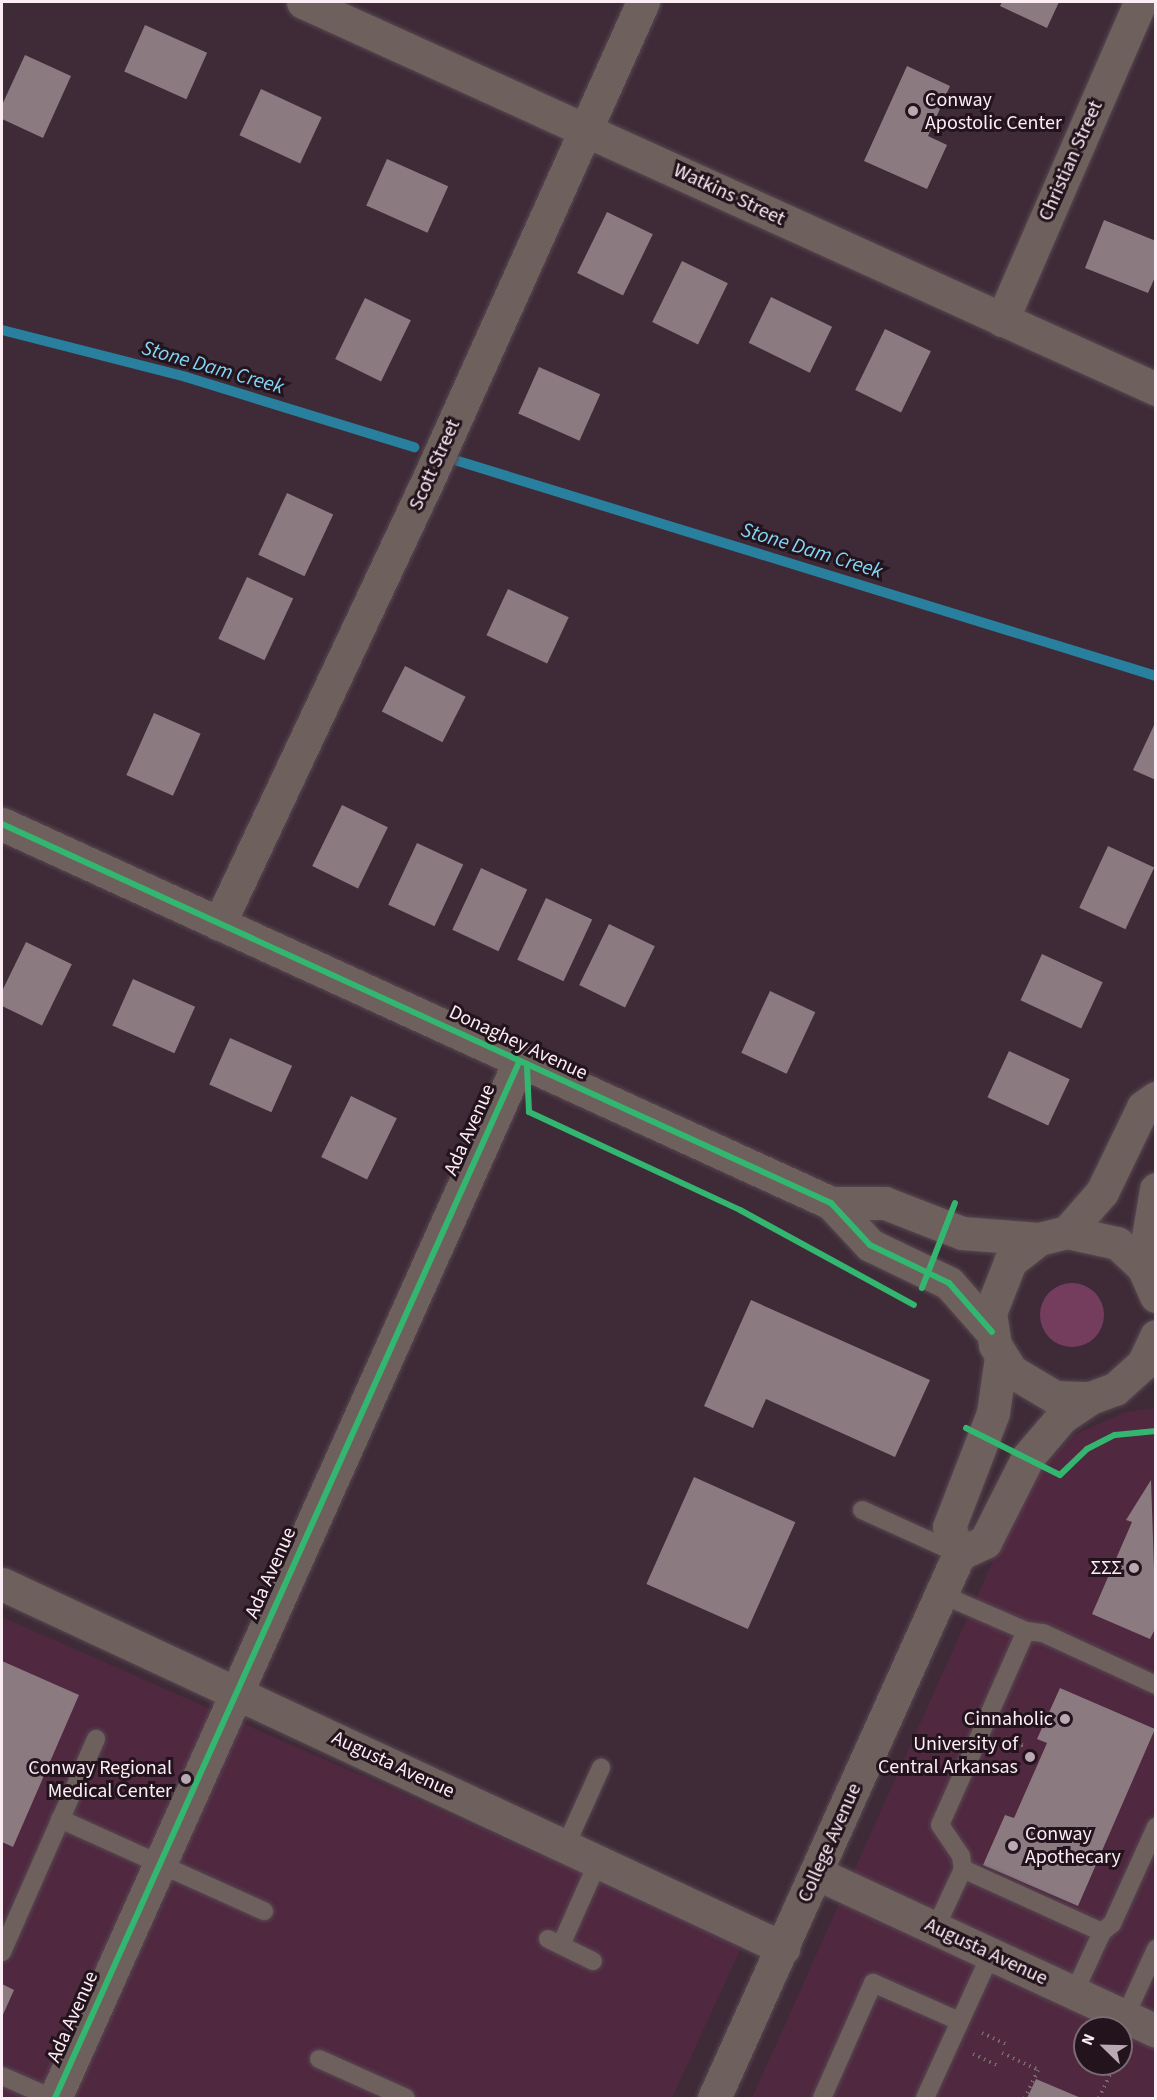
<!DOCTYPE html>
<html>
<head>
<meta charset="utf-8">
<style>
  body { margin:0 }
  #map { position:relative; width:1157px; height:2100px; overflow:hidden; background:#3e2b37; font-family:"Source Sans 3",sans-serif }
  div>[style] { position:absolute }
  .built>* { inset:0; background:#502840 }
  .green>* { inset:0; background:#743c5d }
  .round { border-radius:50% }
  .stream>* { height:10px; margin:-5px; padding:0 5px; transform-origin:5px; border-radius:5px; background:#29809e }
  .building>* { inset:0; background:#8c7a81; transform-origin:0 0 }
  .path>* { height:4px; margin-top:-2px; transform-origin:0; background:repeating-linear-gradient(90deg,#776a6a 0 1.5px,transparent 0 6px) }
  .roads { filter:drop-shadow(0 0 2px #574851) drop-shadow(0 0 2px #574851) }
  .service>* { height:18px; margin:-9px; padding:0 9px; transform-origin:9px; border-radius:9px; background:#6e605c }
  .minor>* { height:33px; margin:-16.5px; padding:0 16.5px; transform-origin:16.5px; border-radius:16.5px; background:#6e605c }
  .tertiary>* { height:33px; margin:-16.5px; padding:0 16.5px; transform-origin:16.5px; border-radius:16.5px; background:#6e605c }
  .cycleway>* { height:6px; margin:-3px; padding:0 3px; transform-origin:3px; border-radius:3px; background:#33b770 }
  .dots>* { width:16px; height:16px; translate:-50% -50%; box-sizing:border-box; border:3px solid #23131c; border-radius:50% }
  span { translate:-50% -50%; white-space:nowrap; text-align:center; line-height:1.15; -webkit-text-stroke:6px #23131c; paint-order:stroke }
  .poi-label { font-size:20px; color:#fcedf5 }
  .left { translate:0 -50%; text-align:left }
  .right { translate:-100% -50%; text-align:right }
  .street-label { font-size:20px; color:#fcedf5 }
  .water-label { font-size:21px; color:#84d6f7; font-style:italic }
  .frame { position:absolute; inset:0; border:3px solid #fcedf5; pointer-events:none }
  .north { position:absolute; left:1073px; top:2016px; width:60px; height:60px; box-sizing:border-box; background:#23131c; border:2px solid #7a6a73; border-radius:50%; rotate:293deg; font-size:16px; font-weight:700; line-height:24px; text-align:center; color:#fcedf5 }
  .north::after { content:''; display:block; margin:auto; width:21px; height:27px; background:#baa9b2; clip-path:polygon(50% 0,100% 100%,50% 72%,0 100%) }
</style>
</head>
<body>
<div id="map">
  <div class="built">
    <i style="clip-path:polygon(evenodd,1155px 1408px,1155px 2098px,752px 2098px,1027px 1485px,1072px 1436px,1125px 1412px,1155px 1408px,1085px 2028px,1121px 2028px,1121px 2064px,1085px 2064px,1085px 2028px)"></i>
    <i style="clip-path:polygon(2px 1617px,739px 1942px,741px 1948px,672px 2098px,2px 2098px)"></i>
  </div>
  <div class="green">
    <i class="round" style="left:1040px;top:1283px;width:64px;height:64px"></i>
  </div>
  <div class="stream">
    <i style="left:2px;top:330px;width:190px;rotate:14.3deg"></i>
    <i style="left:186px;top:377px;width:239px;rotate:17.1deg"></i>
    <i style="left:458px;top:461px;width:730px;rotate:17.12deg"></i>
  </div>
  <div class="building">
    <i style="clip-path:polygon(1002px 2px,1059px 2px,1047px 28px,1000px 6px)"></i>
    <i style="left:145px;top:25px;width:68px;height:51px;rotate:24deg"></i>
    <i style="clip-path:polygon(25px 55px,71px 76px,43px 138px,2px 119px,2px 105px)"></i>
    <i style="clip-path:polygon(907px 66px,950px 86px,928px 136px,947px 145px,927px 189px,864px 161px)"></i>
    <i style="left:261px;top:89px;width:67px;height:51px;rotate:25deg"></i>
    <i style="left:387px;top:159px;width:67px;height:51px;rotate:24deg"></i>
    <i style="left:607px;top:212px;width:51px;height:68px;rotate:26deg"></i>
    <i style="clip-path:polygon(1104px 220px,1156px 241px,1156px 275px,1148px 293px,1085px 268px)"></i>
    <i style="left:682px;top:261px;width:51px;height:68px;rotate:26deg"></i>
    <i style="left:771px;top:297px;width:68px;height:51px;rotate:26deg"></i>
    <i style="left:365px;top:298px;width:51px;height:68px;rotate:26deg"></i>
    <i style="left:885px;top:329px;width:51px;height:68px;rotate:26deg"></i>
    <i style="left:539px;top:367px;width:67px;height:51px;rotate:24deg"></i>
    <i style="left:287px;top:493px;width:51px;height:68px;rotate:25deg"></i>
    <i style="left:247px;top:577px;width:51px;height:68px;rotate:25deg"></i>
    <i style="left:508px;top:589px;width:67px;height:51px;rotate:25deg"></i>
    <i style="left:405px;top:666px;width:68px;height:51px;rotate:27deg"></i>
    <i style="left:154px;top:713px;width:51px;height:68px;rotate:24deg"></i>
    <i style="clip-path:polygon(1156px 721px,1156px 780px,1133px 770px)"></i>
    <i style="left:342px;top:805px;width:51px;height:68px;rotate:26deg"></i>
    <i style="left:417px;top:843px;width:51px;height:68px;rotate:25deg"></i>
    <i style="left:1108px;top:846px;width:51px;height:68px;rotate:25deg"></i>
    <i style="left:481px;top:868px;width:51px;height:68px;rotate:25deg"></i>
    <i style="left:546px;top:898px;width:51px;height:68px;rotate:25deg"></i>
    <i style="left:609px;top:924px;width:51px;height:68px;rotate:26deg"></i>
    <i style="left:26px;top:942px;width:51px;height:68px;rotate:26deg"></i>
    <i style="left:1042px;top:954px;width:67px;height:51px;rotate:25deg"></i>
    <i style="left:133px;top:979px;width:68px;height:51px;rotate:24deg"></i>
    <i style="left:770px;top:991px;width:50px;height:68px;rotate:25deg"></i>
    <i style="left:230px;top:1038px;width:68px;height:51px;rotate:24deg"></i>
    <i style="left:1009px;top:1051px;width:67px;height:51px;rotate:25deg"></i>
    <i style="left:351px;top:1096px;width:51px;height:68px;rotate:26deg"></i>
    <i style="clip-path:polygon(751px 1300px,930px 1380px,895px 1457px,766px 1399px,753px 1428px,704px 1406px)"></i>
    <i style="left:694px;top:1477px;width:111px;height:117px;rotate:24deg"></i>
    <i style="clip-path:polygon(1151px 1480px,1156px 1627px,1150px 1639px,1092px 1614px,1132px 1522px,1126px 1520px)"></i>
    <i style="clip-path:polygon(2px 1661px,79px 1695px,13px 1847px,2px 1842px)"></i>
    <i style="clip-path:polygon(1060px 1688px,1155px 1729px,1078px 1906px,983px 1865px,1005px 1815px,1014px 1818px,1047px 1743px,1037px 1739px)"></i>
    <i style="clip-path:polygon(2px 1984px,14px 1990px,2px 2017px)"></i>
    <i style="clip-path:polygon(1036px 2079px,1081px 2098px,1027px 2098px)"></i>
  </div>
  <div class="path">
    <i style="left:1156px;top:1640px;width:5px;rotate:90deg"></i>
    <i style="left:1005px;top:1738px;width:23px;rotate:23deg"></i>
    <i style="left:982px;top:2033px;width:26px;rotate:25deg"></i>
    <i style="left:1002px;top:2053px;width:40px;rotate:25deg"></i>
    <i style="left:1038px;top:2070px;width:31px;rotate:115deg"></i>
    <i style="left:973px;top:2054px;width:26px;rotate:25deg"></i>
    <i style="left:1099px;top:2098px;width:38px;rotate:-65deg"></i>
  </div>
  <div class="roads">
    <div class="service">
      <i style="left:862px;top:1510px;width:107px;rotate:24.4deg"></i>
      <i style="left:1026px;top:1631px;width:17px;rotate:7deg"></i>
      <i style="left:1043px;top:1633px;width:124px;rotate:24.7deg"></i>
      <i style="left:60px;top:1819px;width:224px;rotate:24.3deg"></i>
      <i style="left:566px;top:1845px;width:85px;rotate:-65.6deg"></i>
      <i style="left:963px;top:1869px;width:153px;rotate:24.4deg"></i>
      <i style="left:1102px;top:1932px;width:13px;rotate:-39deg"></i>
      <i style="left:1112px;top:1924px;width:107px;rotate:-65.6deg"></i>
      <i style="left:935px;top:1929px;width:66px;rotate:-65deg"></i>
      <i style="left:963px;top:1869px;width:13px;rotate:-99deg"></i>
      <i style="left:961px;top:1856px;width:37px;rotate:-124deg"></i>
      <i style="left:940px;top:1825px;width:212px;rotate:-66.1deg"></i>
      <i style="left:1026px;top:1631px;width:93px;rotate:-156.5deg"></i>
      <i style="left:548px;top:1939px;width:50px;rotate:26.1deg"></i>
      <i style="left:561px;top:1945px;width:91px;rotate:-66deg"></i>
      <i style="left:2px;top:1952px;width:233px;rotate:-66.2deg"></i>
      <i style="left:1074px;top:1993px;width:67px;rotate:-65.3deg"></i>
      <i style="left:1125px;top:2017px;width:75px;rotate:-65.5deg"></i>
      <i style="left:319px;top:2059px;width:95px;rotate:24.1deg"></i>
      <i style="left:2px;top:2076px;width:55px;rotate:23.7deg"></i>
      <i style="left:822px;top:2098px;width:126px;rotate:-66.1deg"></i>
      <i style="left:873px;top:1983px;width:94px;rotate:23.8deg"></i>
      <i style="left:925px;top:2098px;width:158px;rotate:-65.4deg"></i>
    </div>
    <div class="minor">
      <i style="left:303px;top:2px;width:937px;rotate:24.4deg"></i>
      <i style="left:1002px;top:320px;width:347px;rotate:-66.5deg"></i>
      <i style="left:219px;top:924px;width:481px;rotate:-64.8deg"></i>
      <i style="left:424px;top:489px;width:534px;rotate:-65.79deg"></i>
      <i style="left:2px;top:1584px;width:862px;rotate:24.99deg"></i>
      <i style="left:816px;top:1873px;width:375px;rotate:24.9deg"></i>
      <i style="left:55px;top:2098px;width:1135px;rotate:-65.87deg"></i>
    </div>
    <div class="tertiary">
      <i style="left:2px;top:824px;width:912px;rotate:24.57deg"></i>
      <i style="left:831px;top:1203px;width:57px;rotate:47.1deg"></i>
      <i style="left:870px;top:1245px;width:88px;rotate:25.7deg"></i>
      <i style="left:949px;top:1283px;width:65px;rotate:48.7deg"></i>
      <i style="left:831px;top:1203px;width:54px"></i>
      <i style="left:885px;top:1203px;width:83px;rotate:21.3deg"></i>
      <i style="left:962px;top:1233px;width:77px;rotate:4.5deg"></i>
      <i style="left:1067px;top:1232px;width:53px;rotate:-48.8deg"></i>
      <i style="left:1102px;top:1192px;width:94px;rotate:-64.2deg"></i>
      <i style="left:1143px;top:1107px;width:16px;rotate:-35deg"></i>
      <i style="left:1143px;top:1267px;width:79px;rotate:-80.5deg"></i>
      <i style="left:1156px;top:1296px;width:32px;rotate:-114deg"></i>
      <i style="left:1143px;top:1267px;width:35px;rotate:-137deg"></i>
      <i style="left:1117px;top:1243px;width:51px;rotate:-167.6deg"></i>
      <i style="left:1067px;top:1232px;width:29px;rotate:166deg"></i>
      <i style="left:1039px;top:1239px;width:37px;rotate:142deg"></i>
      <i style="left:1010px;top:1262px;width:55px;rotate:111.4deg"></i>
      <i style="left:990px;top:1313px;width:32px;rotate:81deg"></i>
      <i style="left:995px;top:1345px;width:31px;rotate:58deg"></i>
      <i style="left:1011px;top:1371px;width:51px;rotate:30.6deg"></i>
      <i style="left:1055px;top:1397px;width:35px;rotate:2deg"></i>
      <i style="left:1090px;top:1398px;width:27px;rotate:-20deg"></i>
      <i style="left:1115px;top:1389px;width:38px;rotate:-42deg"></i>
      <i style="left:1143px;top:1364px;width:31px;rotate:-65deg"></i>
      <i style="left:959px;top:1554px;width:29px;rotate:-110deg"></i>
      <i style="left:949px;top:1527px;width:122px;rotate:-68.9deg"></i>
      <i style="left:993px;top:1413px;width:57px;rotate:-81.9deg"></i>
      <i style="left:714px;top:2098px;width:597px;rotate:-65.75deg"></i>
      <i style="left:959px;top:1554px;width:29px;rotate:-25deg"></i>
      <i style="left:985px;top:1542px;width:95px;rotate:-63.2deg"></i>
      <i style="left:1028px;top:1457px;width:52px;rotate:-49.6deg"></i>
      <i style="left:1062px;top:1417px;width:34px;rotate:-34deg"></i>
    </div>
  </div>
  <div class="cycleway">
    <i style="left:2px;top:824px;width:912px;rotate:24.57deg"></i>
    <i style="left:831px;top:1203px;width:57px;rotate:47.1deg"></i>
    <i style="left:870px;top:1245px;width:88px;rotate:25.7deg"></i>
    <i style="left:949px;top:1283px;width:65px;rotate:48.7deg"></i>
    <i style="left:527px;top:1066px;width:46px;rotate:87.5deg"></i>
    <i style="left:529px;top:1112px;width:233px;rotate:24.9deg"></i>
    <i style="left:740px;top:1210px;width:198px;rotate:28.6deg"></i>
    <i style="left:922px;top:1288px;width:91px;rotate:-68.8deg"></i>
    <i style="left:966px;top:1428px;width:105px;rotate:26.6deg"></i>
    <i style="left:1060px;top:1475px;width:37px;rotate:-44deg"></i>
    <i style="left:1087px;top:1449px;width:31px;rotate:-27deg"></i>
    <i style="left:1115px;top:1435px;width:41px;rotate:-5.6deg"></i>
    <i style="left:55px;top:2098px;width:1135px;rotate:-65.87deg"></i>
  </div>
  <div class="dots">
    <i style="left:913px;top:111px;background:#baa9b2"></i>
    <i style="left:1134px;top:1568px;background:#baa9b2"></i>
    <i style="left:1065px;top:1719px;background:#baa9b2"></i>
    <i style="left:1030px;top:1757px;background:#baa9b2"></i>
    <i style="left:186px;top:1779px;background:#baa9b2"></i>
    <i style="left:1013px;top:1846px;background:#baa9b2"></i>
  </div>
  <div class="poi-label">
    <span class="left" style="left:925px;top:112px">Conway<br>Apostolic Center</span>
    <span class="right" style="left:1122px;top:1568px">ΣΣΣ</span>
    <span class="right" style="left:1053px;top:1719px">Cinnaholic</span>
    <span class="right" style="left:1018px;top:1756px">University of<br>Central Arkansas</span>
    <span class="right" style="left:172px;top:1780px">Conway Regional<br>Medical Center</span>
    <span class="left" style="left:1025px;top:1846px">Conway<br>Apothecary</span>
  </div>
  <div class="street-label">
    <span style="left:1071px;top:161px;rotate:-66deg">Christian Street</span>
    <span style="left:729px;top:195px;rotate:25deg">Watkins Street</span>
    <span style="left:435px;top:465px;rotate:-66deg">Scott Street</span>
    <span style="left:518px;top:1043px;rotate:25deg">Donaghey Avenue</span>
    <span style="left:470px;top:1130px;rotate:-66deg">Ada Avenue</span>
    <span style="left:271px;top:1573px;rotate:-66deg">Ada Avenue</span>
    <span style="left:393px;top:1765px;rotate:25deg">Augusta Avenue</span>
    <span style="left:830px;top:1843px;rotate:-66deg">College Avenue</span>
    <span style="left:986px;top:1952px;rotate:25deg">Augusta Avenue</span>
    <span style="left:73px;top:2017px;rotate:-66deg">Ada Avenue</span>
  </div>
  <div class="water-label">
    <span style="left:213px;top:367px;rotate:16deg">Stone Dam Creek</span>
    <span style="left:812px;top:550px;rotate:17deg">Stone Dam Creek</span>
  </div>
  <div class="frame"></div>
  <div class="north">N</div>
</div>
</body>
</html>
